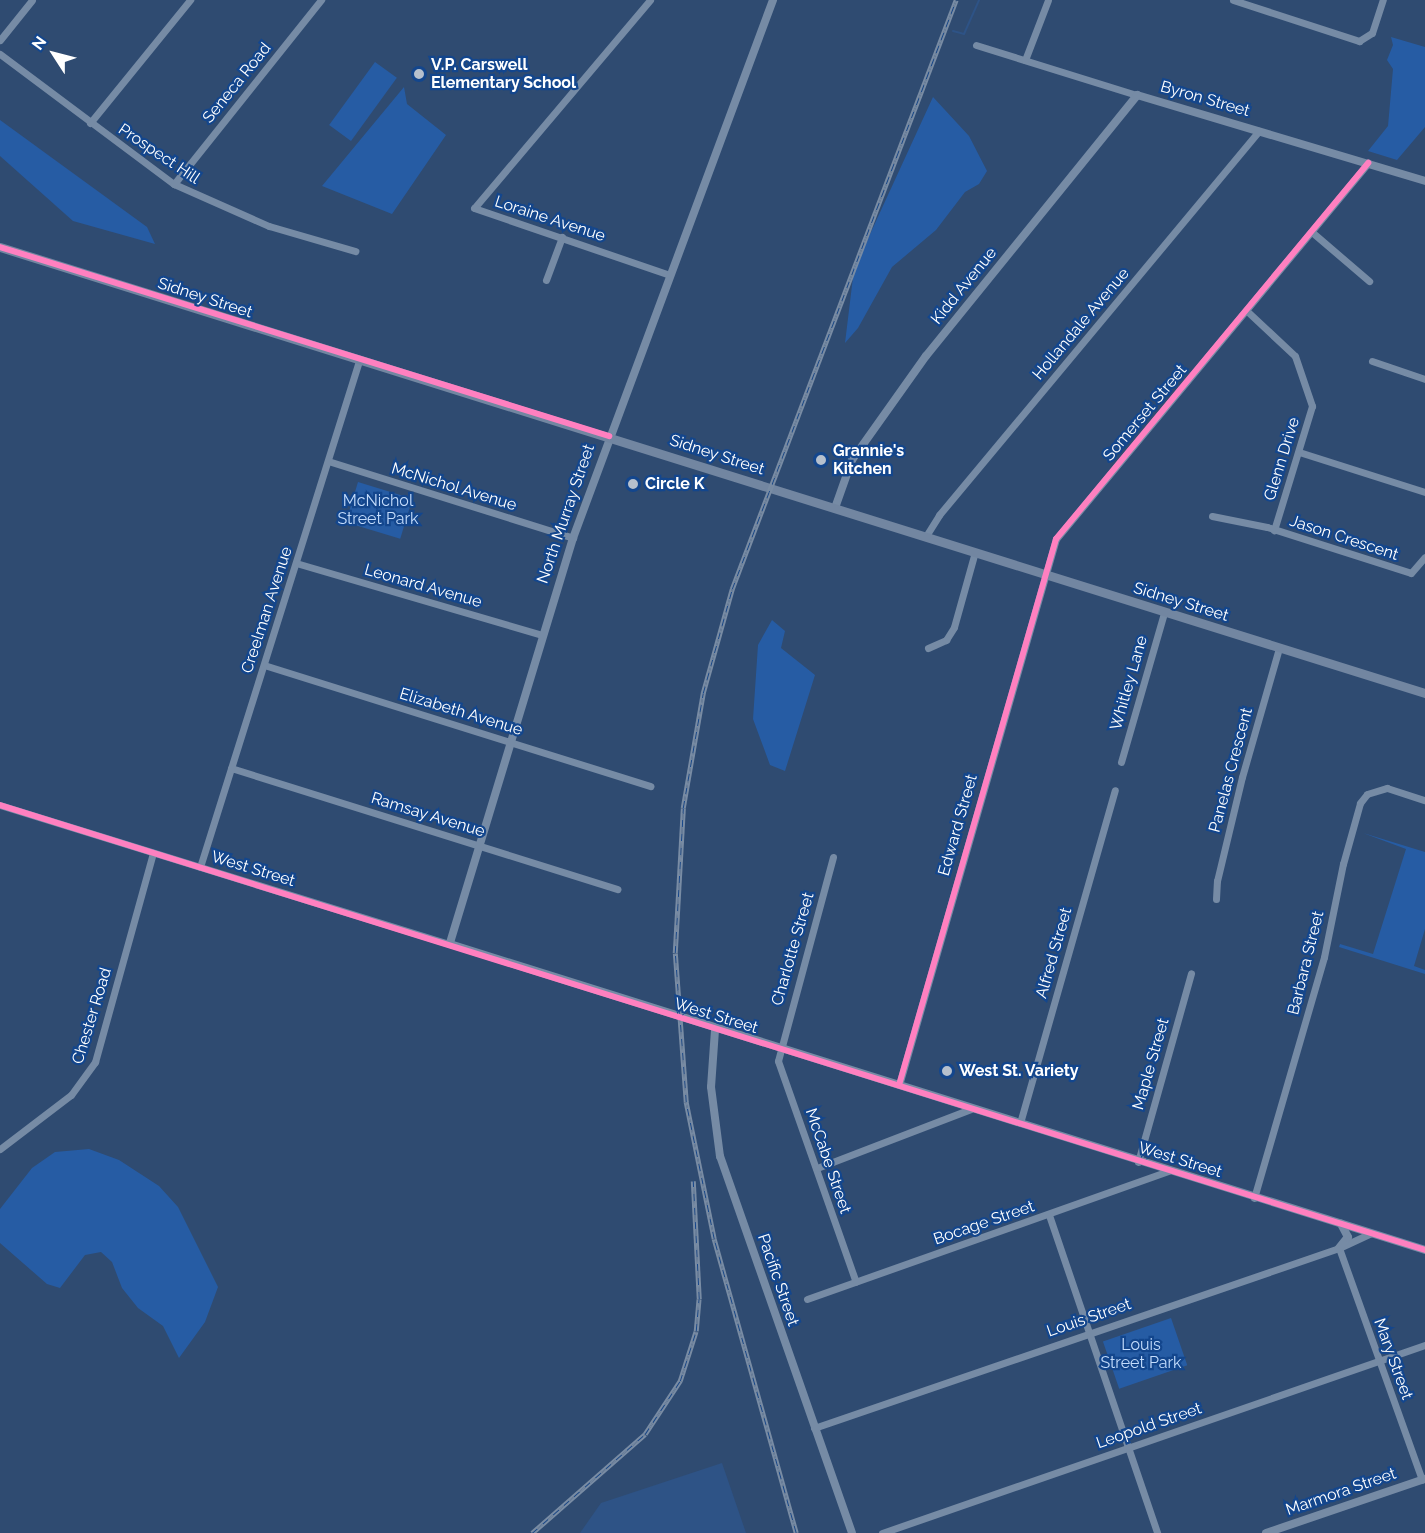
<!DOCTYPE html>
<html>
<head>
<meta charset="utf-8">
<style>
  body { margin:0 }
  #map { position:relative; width:1425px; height:1533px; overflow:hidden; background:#2f4b71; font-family:Raleway,sans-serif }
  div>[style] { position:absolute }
  .green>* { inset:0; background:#265ca4; transform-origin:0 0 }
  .water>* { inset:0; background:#2e5386 }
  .stream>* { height:2px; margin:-1px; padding:0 1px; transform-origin:1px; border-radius:1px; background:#2e5386 }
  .minor>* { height:7px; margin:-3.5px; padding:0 3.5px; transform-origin:3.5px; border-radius:3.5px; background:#768ba5 }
  .tertiary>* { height:8px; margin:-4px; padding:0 4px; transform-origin:4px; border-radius:4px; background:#768ba5 }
  .secondary>* { height:9px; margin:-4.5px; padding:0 4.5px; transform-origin:4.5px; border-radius:4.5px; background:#7286a1 }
  .rail>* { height:4.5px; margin-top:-2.25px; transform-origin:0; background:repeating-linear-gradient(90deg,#13468d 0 7px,#798ca4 0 14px); box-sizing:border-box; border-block:2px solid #798ca4 }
  .cycleway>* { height:6px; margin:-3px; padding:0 3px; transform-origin:3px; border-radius:3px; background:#ff80c0 }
  .dots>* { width:16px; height:16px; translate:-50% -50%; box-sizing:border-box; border:3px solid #13468d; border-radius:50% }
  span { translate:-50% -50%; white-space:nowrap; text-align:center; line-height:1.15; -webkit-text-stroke:4.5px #13468d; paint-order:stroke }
  .poi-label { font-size:16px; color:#fff; font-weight:700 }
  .left { translate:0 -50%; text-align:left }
  .street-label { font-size:16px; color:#fff }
  .park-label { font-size:16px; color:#c3dcfc }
  .north { position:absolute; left:24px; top:24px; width:60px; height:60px; -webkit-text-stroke:4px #13468d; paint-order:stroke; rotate:306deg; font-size:16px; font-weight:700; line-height:24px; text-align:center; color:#fff }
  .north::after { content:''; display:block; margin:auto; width:21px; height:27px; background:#fff; clip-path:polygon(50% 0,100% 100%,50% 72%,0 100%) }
</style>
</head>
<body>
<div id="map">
  <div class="green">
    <i style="clip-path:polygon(1391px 37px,1425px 47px,1425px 127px,1397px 160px,1368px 151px,1388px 126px,1393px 69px,1387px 60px,1393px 45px)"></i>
    <i style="left:375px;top:62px;width:27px;height:78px;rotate:36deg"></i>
    <i style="clip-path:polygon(404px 87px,407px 104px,446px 135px,392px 214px,322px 186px)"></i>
    <i style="clip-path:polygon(933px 97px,969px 136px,987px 171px,979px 184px,965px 192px,936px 230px,892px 267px,858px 328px,845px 343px,854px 269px)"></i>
    <i style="clip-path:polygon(0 120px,147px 227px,155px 244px,73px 221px,0 156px)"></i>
    <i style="left:358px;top:482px;width:57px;height:42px;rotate:17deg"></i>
    <i style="clip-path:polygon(772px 620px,785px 631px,781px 648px,815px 675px,785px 771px,770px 765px,753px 719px,758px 645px)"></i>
    <i style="clip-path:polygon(1363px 833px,1425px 852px,1425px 929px,1414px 966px,1425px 970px,1425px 974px,1339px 947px,1340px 944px,1373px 954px,1406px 849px)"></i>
    <i style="clip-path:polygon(89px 1149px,119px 1160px,159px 1186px,178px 1207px,218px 1287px,205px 1322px,179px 1358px,163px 1326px,138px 1308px,122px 1288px,112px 1262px,101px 1252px,85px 1255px,60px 1288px,47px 1284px,0 1243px,0 1209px,32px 1168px,55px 1152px)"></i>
    <i style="left:1171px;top:1318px;width:50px;height:72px;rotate:71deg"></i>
  </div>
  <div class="water">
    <i style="clip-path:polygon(722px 1463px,746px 1533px,580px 1533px,601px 1503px)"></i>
  </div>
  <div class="stream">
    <i style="left:953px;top:31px;width:11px;rotate:15deg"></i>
    <i style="left:964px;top:34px;width:37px;rotate:-66deg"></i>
  </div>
  <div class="minor">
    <i style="left:650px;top:0;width:272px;rotate:130.2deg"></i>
    <i style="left:474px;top:208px;width:207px;rotate:18.9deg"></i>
    <i style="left:1233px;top:0;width:133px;rotate:18deg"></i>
    <i style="left:1359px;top:41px;width:15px;rotate:-32deg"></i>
    <i style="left:1372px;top:33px;width:35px;rotate:-72deg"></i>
    <i style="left:0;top:40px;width:51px;rotate:-51.3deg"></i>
    <i style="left:976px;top:45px;width:169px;rotate:17.3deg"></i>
    <i style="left:0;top:54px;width:217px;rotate:36.8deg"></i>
    <i style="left:174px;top:184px;width:104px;rotate:23.9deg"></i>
    <i style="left:269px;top:226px;width:90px;rotate:16.2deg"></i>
    <i style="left:1025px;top:60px;width:64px;rotate:-69deg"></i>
    <i style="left:90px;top:123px;width:159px;rotate:-50.9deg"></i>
    <i style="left:174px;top:184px;width:236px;rotate:-51.4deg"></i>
    <i style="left:1313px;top:233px;width:74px;rotate:40.6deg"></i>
    <i style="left:546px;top:280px;width:46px;rotate:-69.6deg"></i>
    <i style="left:1248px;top:312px;width:64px;rotate:43.1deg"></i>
    <i style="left:1295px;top:356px;width:53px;rotate:71.2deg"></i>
    <i style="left:1312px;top:406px;width:130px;rotate:107deg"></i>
    <i style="left:1372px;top:361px;width:56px;rotate:18.8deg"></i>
    <i style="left:1299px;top:452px;width:132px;rotate:17.6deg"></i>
    <i style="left:328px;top:461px;width:257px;rotate:17.4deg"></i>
    <i style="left:1212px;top:516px;width:56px;rotate:11.3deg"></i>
    <i style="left:1267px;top:527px;width:151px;rotate:17.7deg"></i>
    <i style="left:1411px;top:573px;width:21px;rotate:-49deg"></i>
    <i style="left:926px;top:536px;width:25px;rotate:-58deg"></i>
    <i style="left:939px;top:515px;width:500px;rotate:-50.2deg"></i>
    <i style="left:296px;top:563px;width:256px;rotate:16.3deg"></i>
    <i style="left:928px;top:648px;width:20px;rotate:-24deg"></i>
    <i style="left:946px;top:640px;width:15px;rotate:-58deg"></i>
    <i style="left:954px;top:627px;width:78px;rotate:-74.4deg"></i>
    <i style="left:264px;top:665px;width:405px;rotate:17.4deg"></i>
    <i style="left:1121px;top:762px;width:155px;rotate:-73.9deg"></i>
    <i style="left:231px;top:768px;width:405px;rotate:17.4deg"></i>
    <i style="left:0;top:805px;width:471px;rotate:17.2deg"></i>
    <i style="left:833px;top:857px;width:211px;rotate:105.1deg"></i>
    <i style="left:778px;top:1061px;width:234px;rotate:70.6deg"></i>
    <i style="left:200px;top:867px;width:530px;rotate:-72.56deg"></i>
    <i style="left:1216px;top:899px;width:18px;rotate:-87deg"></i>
    <i style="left:1217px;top:881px;width:107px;rotate:-76.5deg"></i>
    <i style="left:1242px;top:777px;width:134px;rotate:-74deg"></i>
    <i style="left:899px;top:1085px;width:568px;rotate:-73.96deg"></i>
    <i style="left:1056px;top:539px;width:489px;rotate:-50.3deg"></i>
    <i style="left:1020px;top:1123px;width:346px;rotate:-74.1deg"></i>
    <i style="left:0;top:1149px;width:89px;rotate:-37.3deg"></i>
    <i style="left:71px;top:1095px;width:41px;rotate:-54deg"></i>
    <i style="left:95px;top:1062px;width:217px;rotate:-74.5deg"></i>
    <i style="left:1138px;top:1162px;width:196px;rotate:-74.3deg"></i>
    <i style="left:817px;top:1168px;width:165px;rotate:-21deg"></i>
    <i style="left:1254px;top:1198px;width:251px;rotate:-73.8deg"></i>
    <i style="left:1324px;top:957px;width:95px;rotate:-78.5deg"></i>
    <i style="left:1343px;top:864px;width:63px;rotate:-74.4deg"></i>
    <i style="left:1360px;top:803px;width:11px;rotate:-52deg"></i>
    <i style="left:1367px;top:794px;width:21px;rotate:-17deg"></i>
    <i style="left:1387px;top:788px;width:40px;rotate:18deg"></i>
    <i style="left:1049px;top:1215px;width:336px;rotate:71.2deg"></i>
    <i style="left:1339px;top:1248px;width:246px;rotate:70.3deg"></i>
    <i style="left:807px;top:1299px;width:384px;rotate:-19.5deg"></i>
    <i style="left:814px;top:1428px;width:555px;rotate:-18.92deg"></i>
    <i style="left:1339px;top:1248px;width:35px;rotate:-25deg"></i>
    <i style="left:882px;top:1533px;width:575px;rotate:-19.1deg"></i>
  </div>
  <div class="tertiary">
    <i style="left:773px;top:0;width:574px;rotate:110.39deg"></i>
    <i style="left:573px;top:538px;width:424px;rotate:106.9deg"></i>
    <i style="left:450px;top:944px;width:1022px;rotate:17.42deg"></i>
    <i style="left:835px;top:508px;width:51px;rotate:-70.5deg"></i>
    <i style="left:852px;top:460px;width:128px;rotate:-54.6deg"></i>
    <i style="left:926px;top:356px;width:336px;rotate:-51deg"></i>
    <i style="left:1137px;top:95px;width:301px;rotate:16.6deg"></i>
    <i style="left:715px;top:1030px;width:57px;rotate:94deg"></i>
    <i style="left:711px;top:1087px;width:70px;rotate:82.6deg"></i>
    <i style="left:720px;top:1156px;width:399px;rotate:70.7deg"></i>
    <i style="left:1339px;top:1248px;width:14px;rotate:-51deg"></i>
    <i style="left:1348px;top:1237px;width:15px;rotate:-118deg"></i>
    <i style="left:1266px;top:1533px;width:168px;rotate:-18.8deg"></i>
  </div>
  <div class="secondary">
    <i style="left:0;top:247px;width:1493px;rotate:17.38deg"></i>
  </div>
  <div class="rail">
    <i style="left:532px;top:1533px;width:150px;rotate:-41.2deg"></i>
    <i style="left:645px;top:1434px;width:64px;rotate:-56.6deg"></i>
    <i style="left:680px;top:1381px;width:52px;rotate:-72.3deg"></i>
    <i style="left:696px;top:1331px;width:32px;rotate:-85deg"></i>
    <i style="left:699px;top:1299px;width:118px;rotate:-92.9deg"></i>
    <i style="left:796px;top:1533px;width:305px;rotate:-105.6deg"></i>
    <i style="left:714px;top:1239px;width:140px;rotate:-101.6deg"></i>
    <i style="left:686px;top:1102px;width:149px;rotate:-94.2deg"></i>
    <i style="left:675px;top:953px;width:145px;rotate:-86.8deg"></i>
    <i style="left:683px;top:808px;width:117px;rotate:-80.1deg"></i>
    <i style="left:703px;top:693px;width:108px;rotate:-74.4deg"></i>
    <i style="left:732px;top:589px;width:630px;rotate:-69.18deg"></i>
  </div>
  <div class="cycleway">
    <i style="left:0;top:247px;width:638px;rotate:17.24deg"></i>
    <i style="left:0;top:805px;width:1493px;rotate:17.34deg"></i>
    <i style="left:899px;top:1085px;width:568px;rotate:-73.96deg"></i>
    <i style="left:1056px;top:539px;width:489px;rotate:-50.3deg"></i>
  </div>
  <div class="dots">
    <i style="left:419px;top:74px;background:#b6c0cd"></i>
    <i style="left:821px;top:460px;background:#b6c0cd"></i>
    <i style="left:633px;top:484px;background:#b6c0cd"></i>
    <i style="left:947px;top:1071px;background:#b6c0cd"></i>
  </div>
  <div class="poi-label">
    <span class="left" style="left:431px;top:74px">V.P. Carswell<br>Elementary School</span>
    <span class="left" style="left:833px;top:460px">Grannie's<br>Kitchen</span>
    <span class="left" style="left:645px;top:484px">Circle K</span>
    <span class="left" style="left:959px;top:1071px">West St. Variety</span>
  </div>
  <div class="street-label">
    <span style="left:237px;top:83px;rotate:-51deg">Seneca Road</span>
    <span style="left:1205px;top:99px;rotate:16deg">Byron Street</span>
    <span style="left:159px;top:154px;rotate:34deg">Prospect Hill</span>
    <span style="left:550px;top:219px;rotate:18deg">Loraine Avenue</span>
    <span style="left:964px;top:286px;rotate:-51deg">Kidd Avenue</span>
    <span style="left:205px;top:298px;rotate:18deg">Sidney Street</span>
    <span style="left:1081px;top:324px;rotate:-50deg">Hollandale Avenue</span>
    <span style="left:1145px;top:413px;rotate:-50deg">Somerset Street</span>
    <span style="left:717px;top:455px;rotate:18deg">Sidney Street</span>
    <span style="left:1282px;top:459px;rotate:-73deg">Glenn Drive</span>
    <span style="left:454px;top:487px;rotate:17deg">McNichol Avenue</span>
    <span style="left:566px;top:514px;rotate:-71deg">North Murray Street</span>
    <span style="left:1344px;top:538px;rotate:18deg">Jason Crescent</span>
    <span style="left:423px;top:586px;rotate:16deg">Leonard Avenue</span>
    <span style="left:1181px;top:602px;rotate:17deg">Sidney Street</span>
    <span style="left:267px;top:610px;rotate:-72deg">Creelman Avenue</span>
    <span style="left:1129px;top:683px;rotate:-74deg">Whitley Lane</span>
    <span style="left:461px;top:712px;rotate:17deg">Elizabeth Avenue</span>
    <span style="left:1231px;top:770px;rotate:-75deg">Panelas Crescent</span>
    <span style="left:428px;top:815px;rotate:17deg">Ramsay Avenue</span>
    <span style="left:958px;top:825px;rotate:-74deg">Edward Street</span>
    <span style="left:253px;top:869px;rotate:17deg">West Street</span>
    <span style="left:793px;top:949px;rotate:-74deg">Charlotte Street</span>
    <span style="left:1054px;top:953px;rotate:-74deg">Alfred Street</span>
    <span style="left:1306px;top:963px;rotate:-76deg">Barbara Street</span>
    <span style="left:92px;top:1016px;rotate:-73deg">Chester Road</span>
    <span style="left:716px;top:1016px;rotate:17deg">West Street</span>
    <span style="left:1151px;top:1064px;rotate:-74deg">Maple Street</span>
    <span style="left:1180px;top:1160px;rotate:17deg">West Street</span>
    <span style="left:828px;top:1161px;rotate:71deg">McCabe Street</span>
    <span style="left:984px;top:1223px;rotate:-19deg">Bocage Street</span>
    <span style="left:778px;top:1280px;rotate:71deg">Pacific Street</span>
    <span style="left:1089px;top:1318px;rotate:-19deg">Louis Street</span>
    <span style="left:1393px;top:1359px;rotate:70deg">Mary Street</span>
    <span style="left:1149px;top:1426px;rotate:-19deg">Leopold Street</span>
    <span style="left:1341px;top:1492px;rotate:-19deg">Marmora Street</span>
  </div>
  <div class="park-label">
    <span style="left:378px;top:510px">McNichol<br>Street Park</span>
    <span style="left:1141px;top:1354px">Louis<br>Street Park</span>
  </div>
  <div class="north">N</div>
</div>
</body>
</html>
